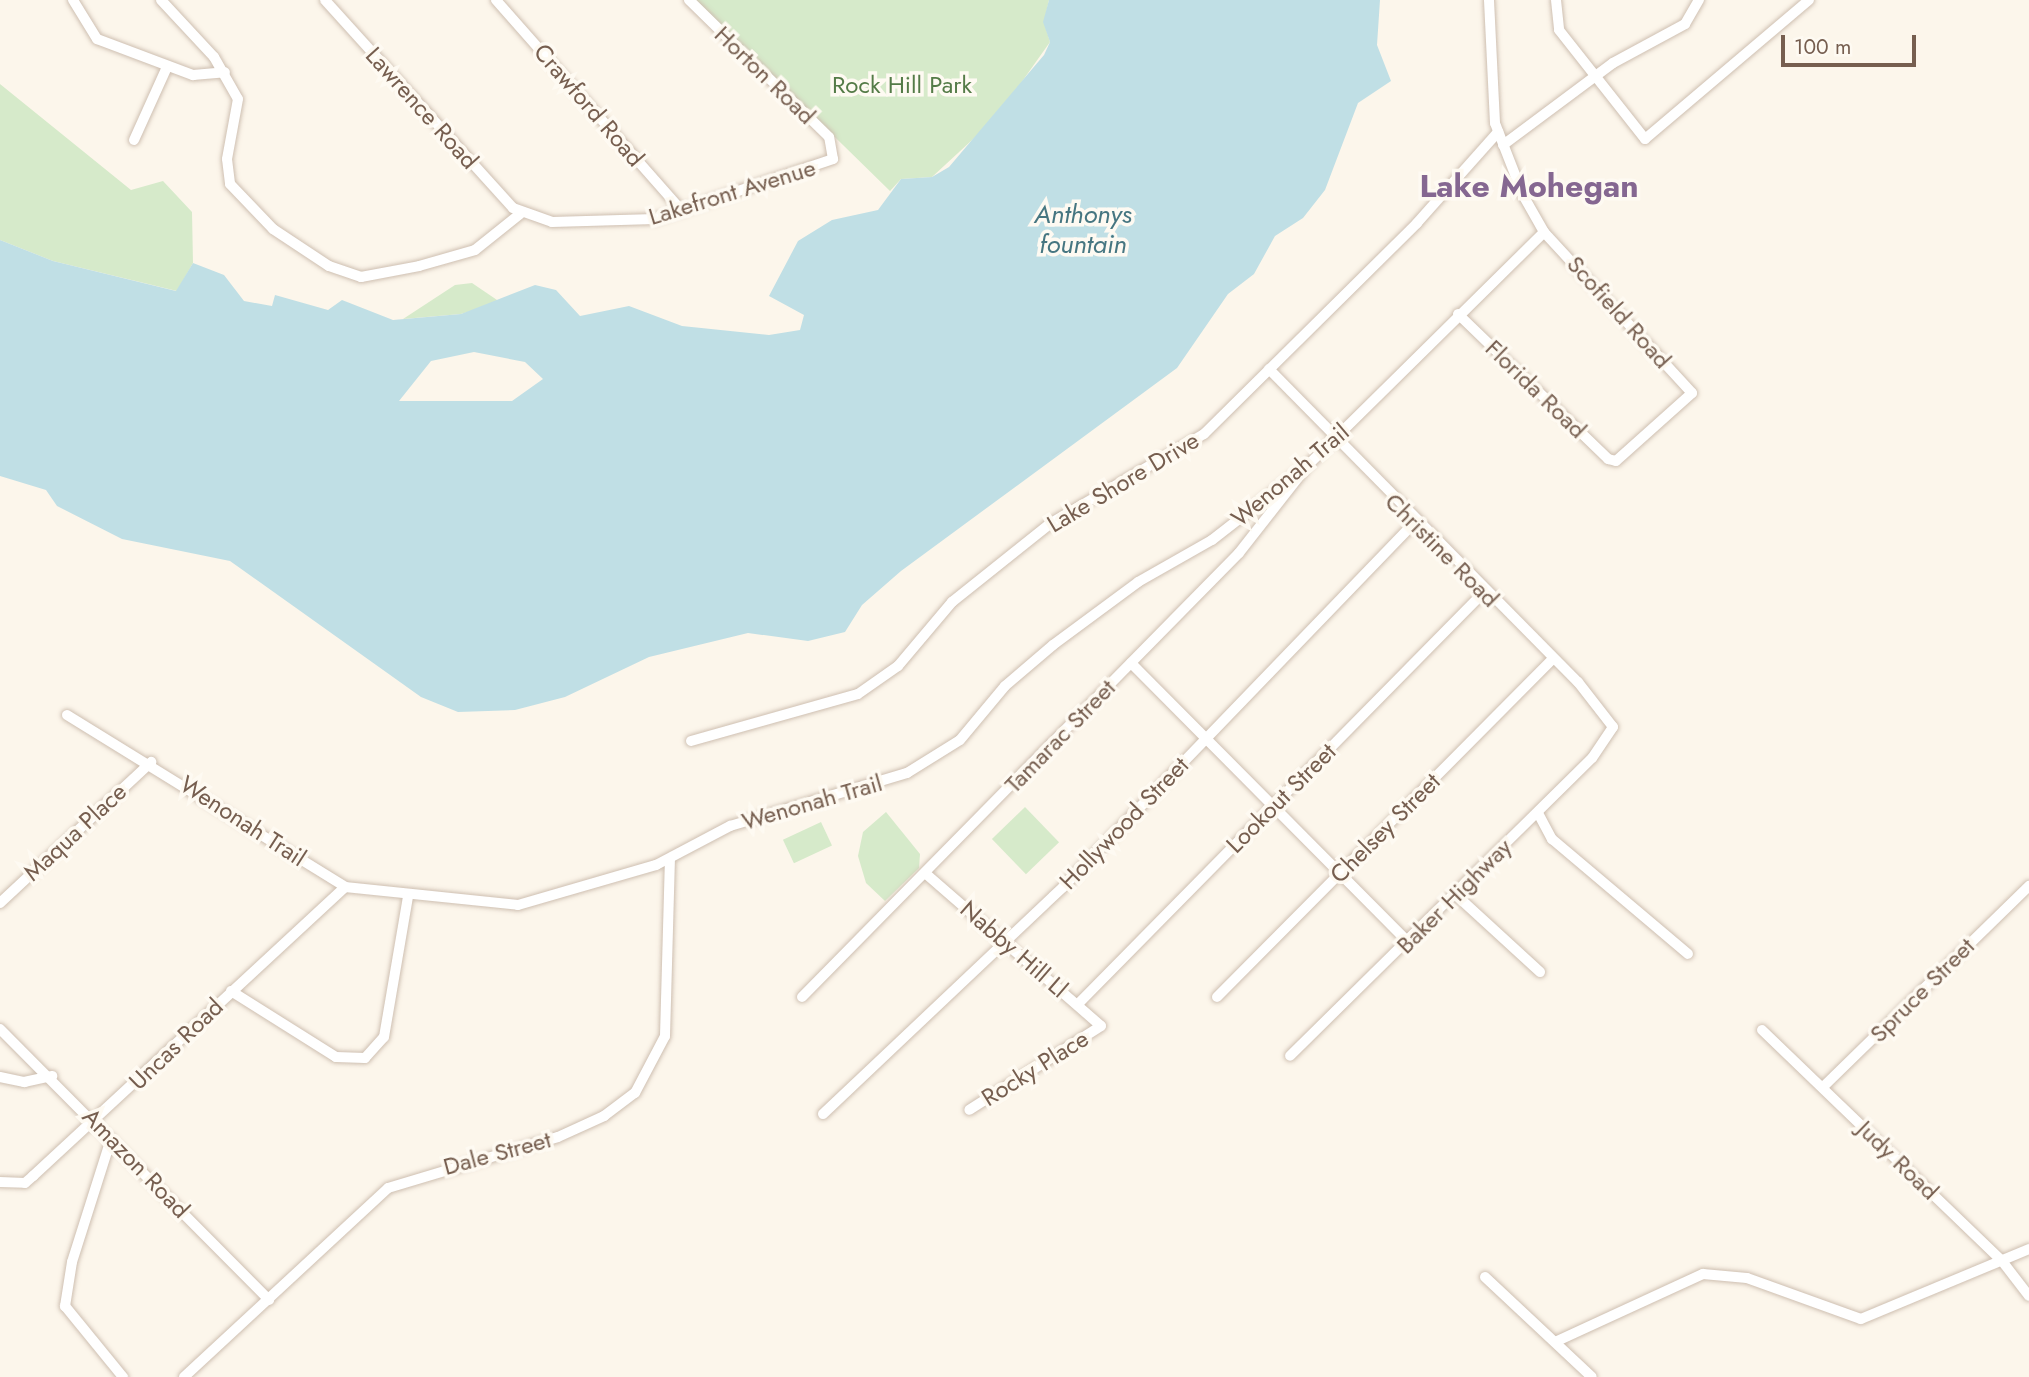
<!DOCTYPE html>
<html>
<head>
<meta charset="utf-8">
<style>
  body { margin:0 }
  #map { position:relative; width:2029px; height:1377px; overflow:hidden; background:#fcf6eb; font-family:Jost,sans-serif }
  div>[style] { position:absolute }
  .green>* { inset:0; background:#d6eaca; transform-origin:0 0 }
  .water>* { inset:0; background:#c0dfe5 }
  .roads { filter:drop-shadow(0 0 2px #cebfb1) drop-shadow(0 0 2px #cebfb1) }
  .minor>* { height:10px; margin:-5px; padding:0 5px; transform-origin:5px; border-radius:5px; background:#fff }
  span { translate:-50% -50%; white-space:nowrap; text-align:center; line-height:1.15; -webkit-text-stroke:7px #fefaf2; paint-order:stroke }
  .street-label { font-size:24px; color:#765e4f }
  .park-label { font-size:24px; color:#547b47 }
  .water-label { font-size:26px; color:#467681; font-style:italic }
  .district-label { font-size:32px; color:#856791; font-weight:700 }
  .scale { position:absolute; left:1781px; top:35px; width:135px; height:32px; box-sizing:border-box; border:4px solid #765e4f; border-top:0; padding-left:9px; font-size:21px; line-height:24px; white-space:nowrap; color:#765e4f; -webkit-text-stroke:5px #fefaf2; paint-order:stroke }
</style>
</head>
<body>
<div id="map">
  <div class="green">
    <i style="clip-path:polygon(695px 0,1049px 0,1044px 22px,1050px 42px,997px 117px,932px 177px,901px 179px,890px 191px)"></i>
    <i style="clip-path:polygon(0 84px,131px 190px,163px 181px,192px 212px,193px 263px,177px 291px,53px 261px,0 240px)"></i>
    <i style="clip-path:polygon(472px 283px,500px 302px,461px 314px,403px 319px,455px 285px)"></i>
    <i style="left:1025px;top:807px;width:49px;height:46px;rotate:46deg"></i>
    <i style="clip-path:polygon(886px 812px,920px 854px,919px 868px,885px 901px,866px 883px,858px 856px,863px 832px)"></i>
    <i style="left:821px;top:822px;width:26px;height:42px;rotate:65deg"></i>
  </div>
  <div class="water">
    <i style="clip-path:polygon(evenodd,1049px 0,1380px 0,1377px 45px,1391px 81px,1358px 103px,1325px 190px,1303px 218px,1275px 236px,1254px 274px,1228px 294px,1177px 368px,901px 571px,862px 605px,845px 632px,808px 641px,748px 633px,649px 657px,565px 697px,515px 710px,458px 712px,421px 697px,230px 561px,122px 539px,57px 506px,46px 490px,0 476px,0 240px,53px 261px,176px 291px,193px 263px,224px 275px,244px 301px,272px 306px,275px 295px,328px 310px,342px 300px,393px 320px,461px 314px,535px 285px,556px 290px,580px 316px,629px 306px,682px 326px,769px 335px,800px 330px,804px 315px,769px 296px,798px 241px,832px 220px,878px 210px,901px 179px,932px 177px,949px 167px,1044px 55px,1050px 42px,1043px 22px,1049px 0,474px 352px,525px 362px,543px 379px,512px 401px,399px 401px,431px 361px,474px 352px)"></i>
  </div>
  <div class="roads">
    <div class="minor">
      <i style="left:73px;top:0;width:46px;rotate:58.4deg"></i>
      <i style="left:97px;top:39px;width:103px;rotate:20.6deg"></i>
      <i style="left:193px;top:75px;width:32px;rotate:-5deg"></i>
      <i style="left:161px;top:0;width:78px;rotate:47.1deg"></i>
      <i style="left:214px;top:57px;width:48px;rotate:60.3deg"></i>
      <i style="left:238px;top:99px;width:61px;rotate:100.4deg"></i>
      <i style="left:227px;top:159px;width:25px;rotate:83deg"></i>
      <i style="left:230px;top:184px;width:62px;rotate:46.3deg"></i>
      <i style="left:273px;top:229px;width:67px;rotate:33.5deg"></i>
      <i style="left:329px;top:266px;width:34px;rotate:19deg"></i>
      <i style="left:361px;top:277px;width:59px;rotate:-10.7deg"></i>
      <i style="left:419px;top:266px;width:58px;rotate:-15.9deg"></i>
      <i style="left:475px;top:250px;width:58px;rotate:-38.7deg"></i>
      <i style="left:325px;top:0;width:280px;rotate:47.9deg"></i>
      <i style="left:513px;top:208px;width:41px;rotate:19.7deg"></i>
      <i style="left:552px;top:222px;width:103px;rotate:-1.7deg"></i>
      <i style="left:655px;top:219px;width:188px;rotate:-18.6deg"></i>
      <i style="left:833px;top:159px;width:22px;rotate:-100deg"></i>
      <i style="left:829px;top:137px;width:196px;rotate:-135.6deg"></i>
      <i style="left:496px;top:0;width:281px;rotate:48.6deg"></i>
      <i style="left:1556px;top:0;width:30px;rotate:84deg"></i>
      <i style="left:1559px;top:30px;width:139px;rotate:51.7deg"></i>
      <i style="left:1645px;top:139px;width:215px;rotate:-40.3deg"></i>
      <i style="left:134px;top:140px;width:80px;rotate:-65.7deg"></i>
      <i style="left:1503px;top:145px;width:137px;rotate:-36.7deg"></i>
      <i style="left:1613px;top:63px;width:82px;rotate:-28.4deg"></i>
      <i style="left:1685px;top:24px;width:28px;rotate:-60deg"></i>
      <i style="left:1458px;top:314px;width:209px;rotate:44deg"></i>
      <i style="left:1608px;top:459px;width:8px;rotate:14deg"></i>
      <i style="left:1616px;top:461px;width:102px;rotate:-41.8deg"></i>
      <i style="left:1692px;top:393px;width:219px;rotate:-132.6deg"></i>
      <i style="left:1544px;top:232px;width:43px;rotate:-119.6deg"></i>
      <i style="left:1523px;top:195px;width:77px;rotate:-111.3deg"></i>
      <i style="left:1495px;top:123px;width:123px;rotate:-92.8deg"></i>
      <i style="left:1269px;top:369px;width:440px;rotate:45.4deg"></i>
      <i style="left:1578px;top:682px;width:57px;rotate:52.1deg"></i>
      <i style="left:1613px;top:727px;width:37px;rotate:124deg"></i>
      <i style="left:1592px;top:758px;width:424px;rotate:135.4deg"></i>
      <i style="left:1131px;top:663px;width:393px;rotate:45.2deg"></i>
      <i style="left:67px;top:715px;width:327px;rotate:31.7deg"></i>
      <i style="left:345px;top:887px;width:174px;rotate:5.9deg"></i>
      <i style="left:518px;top:905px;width:144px;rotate:-16.2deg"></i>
      <i style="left:656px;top:865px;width:84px;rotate:-27.8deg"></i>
      <i style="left:730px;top:826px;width:185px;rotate:-16.7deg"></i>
      <i style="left:907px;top:773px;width:62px;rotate:-31.9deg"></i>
      <i style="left:960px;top:740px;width:70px;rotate:-50.2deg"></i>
      <i style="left:1005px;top:686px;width:63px;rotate:-40.5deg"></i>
      <i style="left:1053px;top:645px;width:106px;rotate:-36.5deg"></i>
      <i style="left:1138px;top:582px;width:85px;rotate:-29.6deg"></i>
      <i style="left:1212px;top:540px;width:120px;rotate:-37.9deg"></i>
      <i style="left:1307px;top:466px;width:333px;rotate:-44.6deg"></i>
      <i style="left:691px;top:741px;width:173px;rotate:-15.7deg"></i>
      <i style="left:858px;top:694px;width:49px;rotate:-35deg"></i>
      <i style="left:898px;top:666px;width:84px;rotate:-49.8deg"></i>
      <i style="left:952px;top:602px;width:127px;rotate:-38.6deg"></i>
      <i style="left:1051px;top:523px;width:177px;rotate:-30.2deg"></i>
      <i style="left:1204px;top:434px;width:300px;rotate:-44.7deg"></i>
      <i style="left:1417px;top:223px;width:122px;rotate:-48.3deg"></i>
      <i style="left:1538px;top:813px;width:30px;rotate:62deg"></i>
      <i style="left:1552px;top:839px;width:178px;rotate:40.2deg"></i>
      <i style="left:925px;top:873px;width:233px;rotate:41deg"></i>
      <i style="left:1101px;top:1026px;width:156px;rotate:147.5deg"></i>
      <i style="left:1456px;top:895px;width:114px;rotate:42.5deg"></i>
      <i style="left:0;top:903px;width:207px;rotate:-43deg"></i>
      <i style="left:231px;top:991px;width:124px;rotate:32.2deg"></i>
      <i style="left:336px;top:1057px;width:29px;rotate:2deg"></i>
      <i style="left:365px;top:1058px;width:28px;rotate:-48deg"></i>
      <i style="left:384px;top:1037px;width:143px;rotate:-80.3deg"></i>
      <i style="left:802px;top:997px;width:623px;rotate:-45.46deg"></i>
      <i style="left:1239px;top:553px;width:105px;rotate:-51.9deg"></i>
      <i style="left:1217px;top:997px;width:477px;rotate:-45.2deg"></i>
      <i style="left:1078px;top:1004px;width:578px;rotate:-45.42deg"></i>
      <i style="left:0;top:1029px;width:382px;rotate:45.2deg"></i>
      <i style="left:1762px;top:1030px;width:333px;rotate:43.9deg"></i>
      <i style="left:2002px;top:1261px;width:44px;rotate:52.4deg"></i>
      <i style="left:0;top:1077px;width:25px;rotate:12deg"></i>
      <i style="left:24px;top:1082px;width:29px;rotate:-12deg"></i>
      <i style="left:1823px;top:1087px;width:288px;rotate:-44.3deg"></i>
      <i style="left:823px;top:1114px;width:330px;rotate:-43.4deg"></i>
      <i style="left:1063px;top:887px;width:506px;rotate:-46.04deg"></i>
      <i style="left:111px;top:1139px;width:129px;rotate:107.6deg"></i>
      <i style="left:72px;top:1262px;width:45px;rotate:99deg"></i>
      <i style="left:65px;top:1306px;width:92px;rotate:50.8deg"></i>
      <i style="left:0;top:1182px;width:25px;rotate:2deg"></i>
      <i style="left:25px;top:1183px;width:11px;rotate:-41deg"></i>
      <i style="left:33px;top:1176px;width:425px;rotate:-42.8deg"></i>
      <i style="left:1485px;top:1277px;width:146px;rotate:43.1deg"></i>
      <i style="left:1555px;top:1342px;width:163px;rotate:-24.7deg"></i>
      <i style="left:1703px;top:1274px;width:44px;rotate:5.2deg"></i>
      <i style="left:1747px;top:1278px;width:121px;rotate:19.8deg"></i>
      <i style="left:1861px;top:1319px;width:182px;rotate:-22.6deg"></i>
      <i style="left:184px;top:1377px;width:278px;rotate:-42.8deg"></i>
      <i style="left:388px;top:1188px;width:177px;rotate:-16.7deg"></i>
      <i style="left:558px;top:1137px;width:51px;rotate:-24.5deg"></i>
      <i style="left:604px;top:1116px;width:39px;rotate:-37deg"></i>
      <i style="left:635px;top:1093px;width:64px;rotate:-62.2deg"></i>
      <i style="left:665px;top:1036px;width:176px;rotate:-88.4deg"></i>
    </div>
  </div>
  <div class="street-label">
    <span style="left:765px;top:75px;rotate:44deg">Horton Road</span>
    <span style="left:589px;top:105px;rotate:49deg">Crawford Road</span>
    <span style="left:422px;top:108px;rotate:48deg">Lawrence Road</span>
    <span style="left:732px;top:192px;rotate:-17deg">Lakefront Avenue</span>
    <span style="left:1619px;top:312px;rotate:48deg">Scofield Road</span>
    <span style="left:1536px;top:389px;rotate:44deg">Florida Road</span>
    <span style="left:1290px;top:475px;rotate:-40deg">Wenonah Trail</span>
    <span style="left:1123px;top:482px;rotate:-31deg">Lake Shore Drive</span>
    <span style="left:1442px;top:550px;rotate:45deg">Christine Road</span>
    <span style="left:1060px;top:736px;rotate:-46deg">Tamarac Street</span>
    <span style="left:1281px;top:798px;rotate:-45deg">Lookout Street</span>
    <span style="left:812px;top:802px;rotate:-16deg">Wenonah Trail</span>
    <span style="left:243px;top:821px;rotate:33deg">Wenonah Trail</span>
    <span style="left:1124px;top:823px;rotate:-46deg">Hollywood Street</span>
    <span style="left:1385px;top:828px;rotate:-45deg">Chelsey Street</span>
    <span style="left:75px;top:832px;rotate:-43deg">Maqua Place</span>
    <span style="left:1454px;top:896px;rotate:-45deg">Baker Highway</span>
    <span style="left:1014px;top:949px;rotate:41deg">Nabby Hill Ll</span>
    <span style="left:1922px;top:990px;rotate:-45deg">Spruce Street</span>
    <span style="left:176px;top:1044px;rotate:-44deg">Uncas Road</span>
    <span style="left:1035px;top:1068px;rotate:-32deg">Rocky Place</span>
    <span style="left:497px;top:1153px;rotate:-15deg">Dale Street</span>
    <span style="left:1898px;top:1160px;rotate:44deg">Judy Road</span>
    <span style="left:136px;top:1163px;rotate:46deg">Amazon Road</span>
  </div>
  <div class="park-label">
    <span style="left:902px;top:85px">Rock Hill Park</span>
  </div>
  <div class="water-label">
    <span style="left:1083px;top:230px">Anthonys<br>fountain</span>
  </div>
  <div class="district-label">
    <span style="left:1529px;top:186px">Lake Mohegan</span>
  </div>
  <div class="scale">100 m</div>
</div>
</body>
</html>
